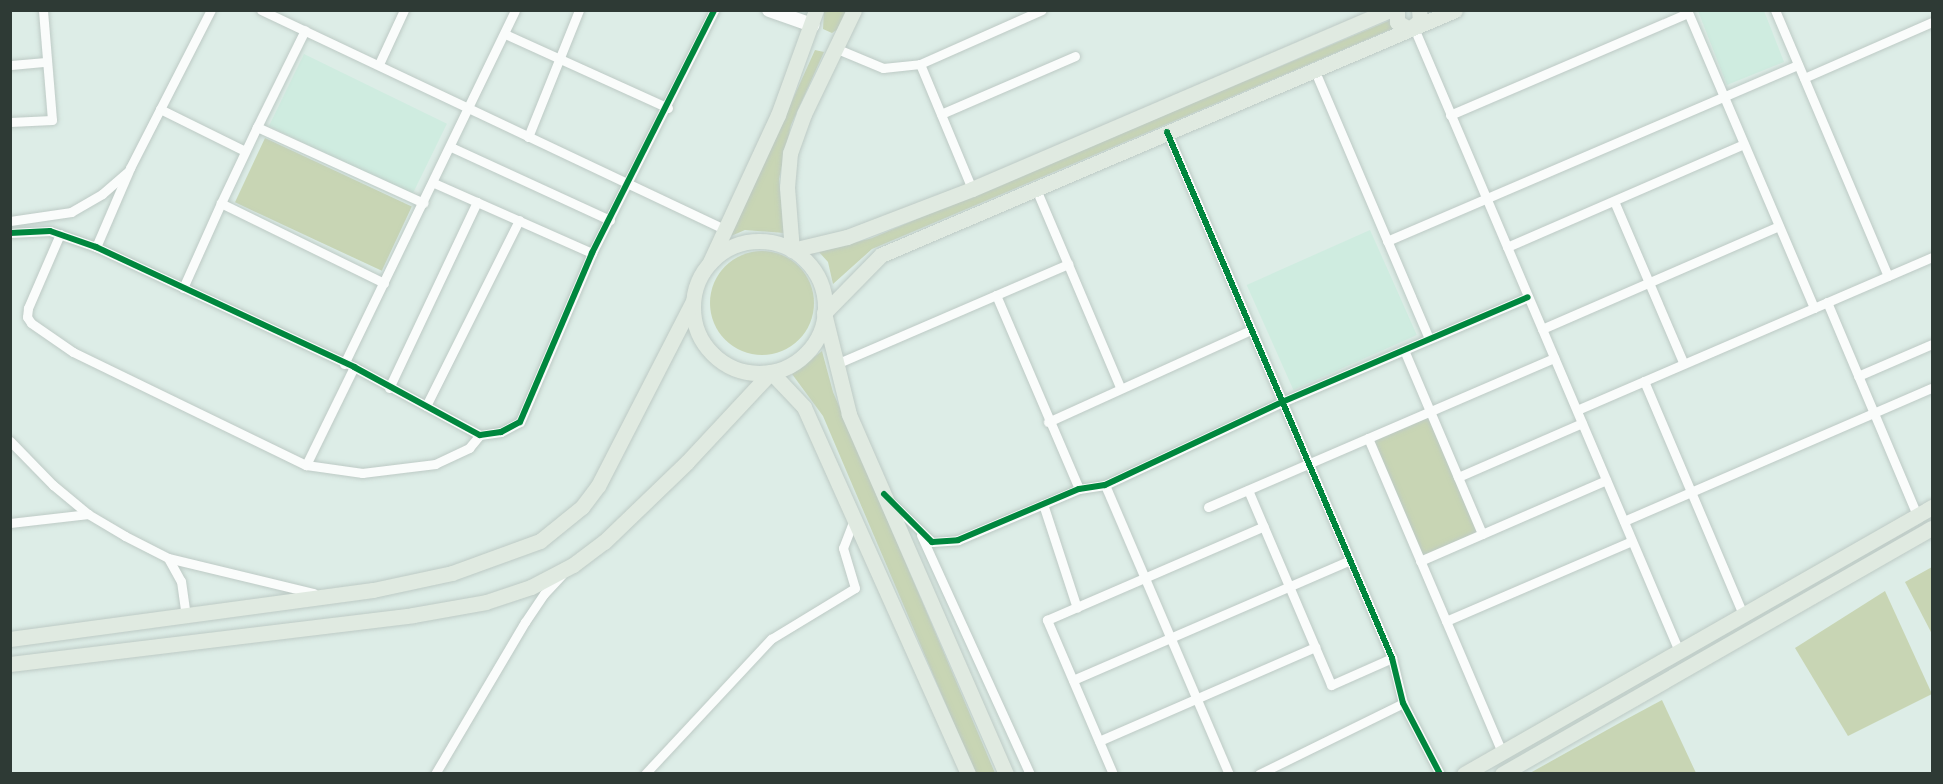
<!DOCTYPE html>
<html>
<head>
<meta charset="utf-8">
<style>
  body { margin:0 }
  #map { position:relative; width:1943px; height:784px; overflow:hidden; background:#ddede7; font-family:"Titillium Web",sans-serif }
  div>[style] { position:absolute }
  .built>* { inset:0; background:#cfece0; transform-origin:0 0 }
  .green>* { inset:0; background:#c8d5b4; transform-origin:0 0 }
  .round { border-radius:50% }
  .roads { filter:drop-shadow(0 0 2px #bdcac5) drop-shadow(0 0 2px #bdcac5) }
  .minor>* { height:9px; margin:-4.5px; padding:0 4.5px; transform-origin:4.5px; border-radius:4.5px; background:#fafcfb }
  .secondary>* { height:14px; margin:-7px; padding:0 7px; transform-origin:7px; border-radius:7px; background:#fafcfb }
  .primary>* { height:15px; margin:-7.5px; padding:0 7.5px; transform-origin:7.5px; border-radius:7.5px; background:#e0eae1 }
  .primary>.ring { margin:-7.5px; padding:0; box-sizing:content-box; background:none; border:15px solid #e0eae1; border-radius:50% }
  .cycleway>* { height:6px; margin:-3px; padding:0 3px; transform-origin:3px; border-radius:3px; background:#00873e }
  span { translate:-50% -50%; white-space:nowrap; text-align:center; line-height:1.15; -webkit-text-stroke:4.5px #d6f4e8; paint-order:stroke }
  .frame { position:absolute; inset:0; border:12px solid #2e3a35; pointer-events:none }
</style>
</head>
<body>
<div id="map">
  <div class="built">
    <i style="clip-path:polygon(1698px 11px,1764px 11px,1784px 62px,1727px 85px)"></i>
    <i style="left:304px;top:54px;width:159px;height:80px;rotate:26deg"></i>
    <i style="left:1370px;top:230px;width:115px;height:135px;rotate:66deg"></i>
  </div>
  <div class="green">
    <i style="clip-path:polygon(824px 11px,849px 11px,841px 27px,832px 33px,823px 29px)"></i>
    <i style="clip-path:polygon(1393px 19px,1396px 27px,872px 249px,833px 284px,828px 262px,819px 252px,872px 238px)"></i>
    <i style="clip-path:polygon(815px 50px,824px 52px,791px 125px,779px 179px,784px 233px,745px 230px,731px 236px)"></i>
    <i style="left:265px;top:138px;width:162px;height:71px;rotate:25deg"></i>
    <i class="round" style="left:710px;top:251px;width:104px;height:104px"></i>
    <i style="clip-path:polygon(822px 351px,833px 392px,995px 773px,975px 773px,823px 416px,792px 374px)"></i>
    <i style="left:1430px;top:411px;width:134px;height:68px;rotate:67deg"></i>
    <i style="clip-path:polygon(1932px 567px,1932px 634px,1905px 582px)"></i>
    <i style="clip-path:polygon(1885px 591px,1932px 694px,1848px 736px,1795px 648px)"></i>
    <i style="clip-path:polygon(1662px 700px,1696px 773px,1530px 773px,1623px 721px)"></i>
  </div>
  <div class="roads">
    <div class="minor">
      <i style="left:261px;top:10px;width:512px;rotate:25.31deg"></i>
      <i style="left:1687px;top:10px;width:324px;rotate:66.9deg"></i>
      <i style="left:1775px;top:10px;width:289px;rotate:67deg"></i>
      <i style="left:1414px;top:28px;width:677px;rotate:66.96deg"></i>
      <i style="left:505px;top:34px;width:179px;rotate:24.4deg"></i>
      <i style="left:835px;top:48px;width:52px;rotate:22.6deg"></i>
      <i style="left:883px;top:68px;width:37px;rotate:-6deg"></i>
      <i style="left:920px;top:64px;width:133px;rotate:-23.9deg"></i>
      <i style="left:379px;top:64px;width:60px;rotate:-65.2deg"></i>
      <i style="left:920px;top:64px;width:135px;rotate:67.4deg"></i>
      <i style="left:10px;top:65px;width:37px;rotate:-5deg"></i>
      <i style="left:1314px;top:69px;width:293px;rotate:66.9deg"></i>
      <i style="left:1804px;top:78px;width:140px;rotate:-23.6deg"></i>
      <i style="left:160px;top:109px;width:95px;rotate:26.3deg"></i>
      <i style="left:941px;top:114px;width:146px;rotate:-23.4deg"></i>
      <i style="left:1450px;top:115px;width:259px;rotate:-23.2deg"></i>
      <i style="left:10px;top:122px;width:42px;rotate:-2.7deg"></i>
      <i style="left:52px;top:120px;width:110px;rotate:-94.7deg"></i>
      <i style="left:257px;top:127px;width:108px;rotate:-63.7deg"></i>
      <i style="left:1167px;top:132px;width:572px;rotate:66.84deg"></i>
      <i style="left:1392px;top:658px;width:46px;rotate:76.3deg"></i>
      <i style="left:1403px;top:703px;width:80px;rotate:62.5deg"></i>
      <i style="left:528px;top:137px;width:137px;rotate:-68.1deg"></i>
      <i style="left:451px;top:147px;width:175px;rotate:24.7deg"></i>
      <i style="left:434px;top:183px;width:173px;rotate:23.9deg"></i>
      <i style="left:1036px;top:189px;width:215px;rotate:67deg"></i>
      <i style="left:1614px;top:201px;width:177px;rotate:66.8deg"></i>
      <i style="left:10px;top:221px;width:62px;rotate:-8.4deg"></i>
      <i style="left:71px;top:212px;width:36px;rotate:-30deg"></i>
      <i style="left:102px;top:194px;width:33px;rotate:-41deg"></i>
      <i style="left:10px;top:233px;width:40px;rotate:-2.9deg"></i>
      <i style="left:50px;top:231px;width:49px;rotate:19.2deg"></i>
      <i style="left:96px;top:247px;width:285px;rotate:24.9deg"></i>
      <i style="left:354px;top:367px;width:143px;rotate:28.4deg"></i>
      <i style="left:480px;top:435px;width:21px;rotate:-8deg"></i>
      <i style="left:501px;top:432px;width:21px;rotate:-28deg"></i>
      <i style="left:520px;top:422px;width:184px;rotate:-66.9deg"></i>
      <i style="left:592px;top:253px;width:272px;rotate:-63.3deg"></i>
      <i style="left:60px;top:234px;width:81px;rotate:113.4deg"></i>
      <i style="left:28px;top:308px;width:9px;rotate:96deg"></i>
      <i style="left:27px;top:317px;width:7px;rotate:56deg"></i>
      <i style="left:31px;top:323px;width:51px;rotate:34.6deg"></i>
      <i style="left:73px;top:352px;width:259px;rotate:25.9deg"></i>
      <i style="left:306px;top:465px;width:57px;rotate:8.1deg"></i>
      <i style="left:362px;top:473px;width:74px;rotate:-7deg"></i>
      <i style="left:435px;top:464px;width:38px;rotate:-25deg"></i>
      <i style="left:469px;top:448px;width:17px;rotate:-50deg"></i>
      <i style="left:1387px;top:241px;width:447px;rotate:-23.2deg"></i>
      <i style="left:96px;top:247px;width:86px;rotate:-66.7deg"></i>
      <i style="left:130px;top:168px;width:178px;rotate:-62.9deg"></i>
      <i style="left:1507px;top:247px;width:258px;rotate:-23.5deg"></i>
      <i style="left:384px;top:283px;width:182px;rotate:-153.9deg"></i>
      <i style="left:221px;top:203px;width:84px;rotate:-64.7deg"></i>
      <i style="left:257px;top:127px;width:183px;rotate:24.5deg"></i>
      <i style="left:183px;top:288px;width:93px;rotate:-65.9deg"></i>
      <i style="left:996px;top:295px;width:211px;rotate:66.8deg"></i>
      <i style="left:1827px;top:302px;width:231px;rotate:67.1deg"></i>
      <i style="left:1542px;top:329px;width:258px;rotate:-23.5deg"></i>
      <i style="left:1404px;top:350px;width:200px;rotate:67deg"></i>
      <i style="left:344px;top:364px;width:393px;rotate:-64.2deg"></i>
      <i style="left:836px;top:364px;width:253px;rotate:-23.3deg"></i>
      <i style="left:1858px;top:376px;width:81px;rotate:-23.4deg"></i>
      <i style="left:1644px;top:381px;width:253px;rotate:67deg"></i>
      <i style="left:389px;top:388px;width:206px;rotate:-64.7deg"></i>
      <i style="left:426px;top:406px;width:208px;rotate:-63.4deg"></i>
      <i style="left:1577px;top:410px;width:387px;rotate:-23.3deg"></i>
      <i style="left:1048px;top:422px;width:223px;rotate:-24.4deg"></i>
      <i style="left:1368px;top:438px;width:341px;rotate:66.9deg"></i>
      <i style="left:10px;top:441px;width:62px;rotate:45.7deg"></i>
      <i style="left:53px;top:485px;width:45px;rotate:39.6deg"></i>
      <i style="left:88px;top:514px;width:43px;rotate:30.7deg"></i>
      <i style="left:125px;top:536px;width:48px;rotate:27.1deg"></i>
      <i style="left:168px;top:558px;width:150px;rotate:13.5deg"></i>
      <i style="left:306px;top:465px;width:109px;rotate:-63.9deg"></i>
      <i style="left:1458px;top:477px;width:135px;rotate:-23.5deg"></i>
      <i style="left:1105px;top:485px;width:314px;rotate:66.8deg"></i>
      <i style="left:1248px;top:490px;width:212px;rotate:66.9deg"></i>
      <i style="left:1331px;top:685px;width:67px;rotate:-23.9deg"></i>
      <i style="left:892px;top:503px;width:56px;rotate:44.3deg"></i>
      <i style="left:932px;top:542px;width:26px;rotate:-4deg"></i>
      <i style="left:958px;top:540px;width:131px;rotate:-22.9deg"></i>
      <i style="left:1079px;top:489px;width:26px;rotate:-9deg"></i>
      <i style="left:1105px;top:485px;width:195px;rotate:-25.1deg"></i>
      <i style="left:1282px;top:402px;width:267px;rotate:-23.1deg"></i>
      <i style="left:1043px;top:504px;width:109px;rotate:71.9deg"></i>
      <i style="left:1208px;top:507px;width:377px;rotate:-23.3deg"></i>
      <i style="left:1624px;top:521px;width:335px;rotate:-23.4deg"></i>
      <i style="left:10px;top:523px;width:79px;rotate:-6.6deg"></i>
      <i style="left:921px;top:535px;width:263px;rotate:65.5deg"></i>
      <i style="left:168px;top:558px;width:26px;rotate:61deg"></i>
      <i style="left:181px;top:581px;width:36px;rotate:82deg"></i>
      <i style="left:1420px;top:561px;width:203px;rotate:-23.5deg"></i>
      <i style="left:1446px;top:621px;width:202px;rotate:-23.3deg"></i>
      <i style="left:1073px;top:680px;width:302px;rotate:-23.4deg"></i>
      <i style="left:1099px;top:741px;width:236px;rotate:-23.5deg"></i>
      <i style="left:435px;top:774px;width:177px;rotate:-59.4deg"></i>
      <i style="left:525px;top:622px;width:34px;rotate:-56deg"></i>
      <i style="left:544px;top:594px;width:26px;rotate:-47deg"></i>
      <i style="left:645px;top:774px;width:185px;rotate:-47deg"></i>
      <i style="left:771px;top:639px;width:98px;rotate:-31.3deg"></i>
      <i style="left:855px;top:588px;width:42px;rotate:-106.7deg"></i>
      <i style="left:843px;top:548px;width:30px;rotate:-69deg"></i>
      <i style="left:1113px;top:774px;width:168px;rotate:-113.2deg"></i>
      <i style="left:1047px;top:620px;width:236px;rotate:-23.4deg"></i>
      <i style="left:1259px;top:774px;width:161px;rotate:-26.2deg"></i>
    </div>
    <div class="secondary">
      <i style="left:769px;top:10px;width:46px;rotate:19.2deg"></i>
    </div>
    <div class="primary">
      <i style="left:854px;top:10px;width:115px;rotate:115.7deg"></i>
      <i style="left:804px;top:114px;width:41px;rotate:109.7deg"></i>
      <i style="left:790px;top:153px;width:34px;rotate:95deg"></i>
      <i style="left:787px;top:187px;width:63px;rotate:85.5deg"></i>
      <i style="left:792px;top:250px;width:57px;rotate:-13.3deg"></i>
      <i style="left:847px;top:237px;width:134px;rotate:-21deg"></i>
      <i style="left:972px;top:189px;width:455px;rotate:-23.2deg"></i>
      <i style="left:1397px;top:10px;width:12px;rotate:90deg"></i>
      <i style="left:1397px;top:22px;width:14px;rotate:30deg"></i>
      <i style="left:1409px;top:29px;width:14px;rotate:-36deg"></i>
      <i style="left:1420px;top:21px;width:11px;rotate:-95deg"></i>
      <i class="ring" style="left:693px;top:241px;width:117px;height:117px"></i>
      <i style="left:710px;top:262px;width:162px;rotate:-65.2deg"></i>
      <i style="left:778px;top:115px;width:112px;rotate:-70.1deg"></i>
      <i style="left:10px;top:639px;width:366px;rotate:-7.7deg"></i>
      <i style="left:373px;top:590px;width:81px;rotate:-12.1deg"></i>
      <i style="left:452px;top:573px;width:94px;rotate:-20deg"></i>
      <i style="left:540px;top:541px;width:54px;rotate:-39deg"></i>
      <i style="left:582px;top:507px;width:26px;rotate:-53deg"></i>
      <i style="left:598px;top:486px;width:208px;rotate:-62.8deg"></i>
      <i style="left:10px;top:664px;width:406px;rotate:-6.9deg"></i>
      <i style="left:413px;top:615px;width:74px;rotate:-10.1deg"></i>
      <i style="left:486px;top:602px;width:47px;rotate:-18.4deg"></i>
      <i style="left:531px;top:587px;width:47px;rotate:-27.6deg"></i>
      <i style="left:573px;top:565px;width:39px;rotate:-37deg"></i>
      <i style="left:604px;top:542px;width:115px;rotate:-43.9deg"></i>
      <i style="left:687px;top:462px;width:123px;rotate:-47deg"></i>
      <i style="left:771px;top:372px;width:48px;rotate:46.7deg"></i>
      <i style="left:804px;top:407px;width:402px;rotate:65.9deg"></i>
      <i style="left:1006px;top:774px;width:393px;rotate:-113.6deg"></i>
      <i style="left:849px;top:414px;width:104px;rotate:-103.9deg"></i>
      <i style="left:824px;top:313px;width:81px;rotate:-45.5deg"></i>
      <i style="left:881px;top:255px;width:624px;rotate:-23.11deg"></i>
      <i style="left:1464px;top:774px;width:539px;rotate:-29.71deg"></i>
      <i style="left:1502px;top:774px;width:495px;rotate:-29.8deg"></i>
    </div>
  </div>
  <div class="cycleway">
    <i style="left:1167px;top:132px;width:572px;rotate:66.84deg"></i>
    <i style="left:1392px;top:658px;width:46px;rotate:76.3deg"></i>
    <i style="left:1403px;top:703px;width:80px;rotate:62.5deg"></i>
    <i style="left:10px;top:233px;width:40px;rotate:-2.9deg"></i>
    <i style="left:50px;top:231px;width:49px;rotate:19.2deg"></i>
    <i style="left:96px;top:247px;width:285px;rotate:24.9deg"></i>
    <i style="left:354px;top:367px;width:143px;rotate:28.4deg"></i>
    <i style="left:480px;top:435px;width:21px;rotate:-8deg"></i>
    <i style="left:501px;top:432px;width:21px;rotate:-28deg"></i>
    <i style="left:520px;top:422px;width:184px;rotate:-66.9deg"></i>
    <i style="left:592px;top:253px;width:272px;rotate:-63.3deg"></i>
    <i style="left:884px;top:494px;width:68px;rotate:45deg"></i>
    <i style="left:932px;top:542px;width:26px;rotate:-4deg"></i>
    <i style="left:958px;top:540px;width:131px;rotate:-22.9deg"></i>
    <i style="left:1079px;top:489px;width:26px;rotate:-9deg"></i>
    <i style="left:1105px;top:485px;width:195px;rotate:-25.1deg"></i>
    <i style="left:1282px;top:402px;width:267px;rotate:-23.1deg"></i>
  </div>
  <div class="frame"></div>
</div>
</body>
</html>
